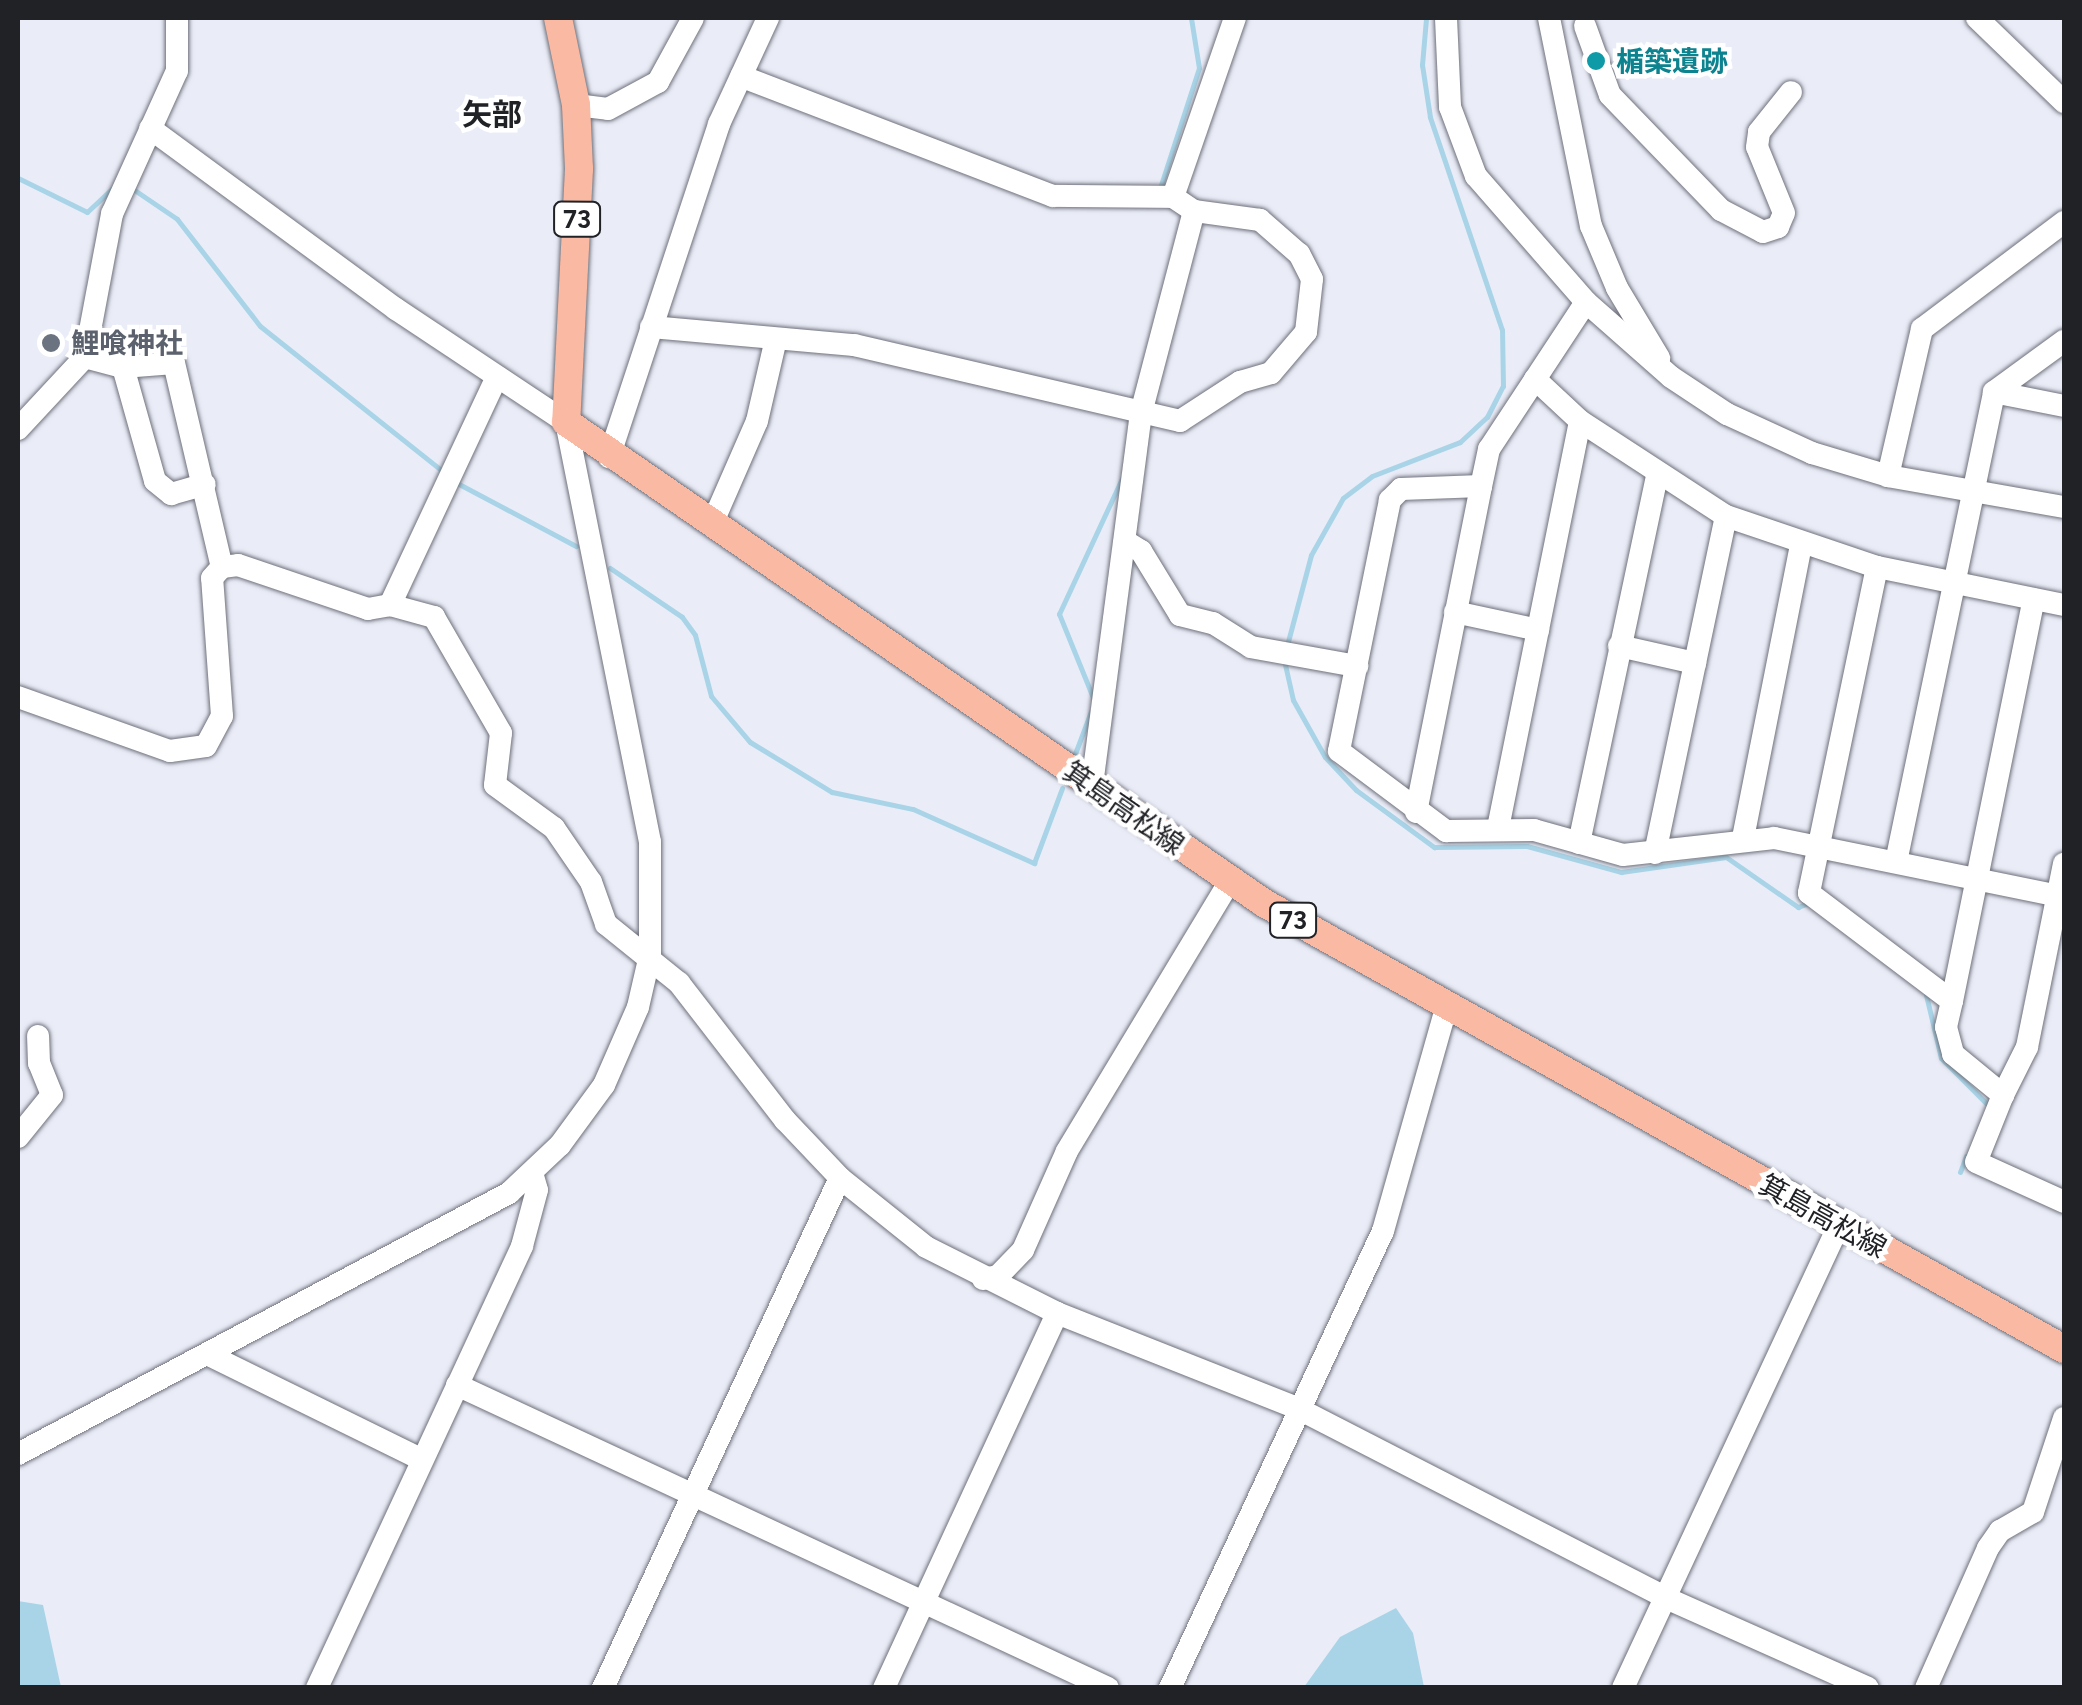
<!DOCTYPE html>
<html>
<head>
<meta charset="utf-8">
<style>
  body { margin:0 }
  #map { position:relative; width:2082px; height:1705px; overflow:hidden; background:#eaedf8; font-family:Figtree,"Noto Sans JP",sans-serif }
  div>[style] { position:absolute }
  .water>* { inset:0; background:#a9d4e7 }
  .stream>* { height:5px; margin:-2.5px; padding:0 2.5px; transform-origin:2.5px; border-radius:2.5px; background:#a9d4e7 }
  .roads { filter:drop-shadow(0 0 2px #6e707a) drop-shadow(0 0 2px #6e707a) }
  .minor>* { height:22px; margin:-11px; padding:0 11px; transform-origin:11px; border-radius:11px; background:#fff }
  .major>* { height:28px; margin:-14px; padding:0 14px; transform-origin:14px; border-radius:14px; background:#fab9a3 }
  .dots>* { width:28px; height:28px; translate:-50% -50%; box-sizing:border-box; border:5px solid #fff; border-radius:50% }
  span { translate:-50% -50%; white-space:nowrap; text-align:center; line-height:1.15; -webkit-text-stroke:9px #fff; paint-order:stroke }
  .shield-label span { padding:2px 8px; background:#fff; border:2px solid; border-radius:8px; -webkit-text-stroke-width:0 }
  .shield-label { font-size:25px; color:#212226; font-weight:700 }
  .culture-label { font-size:28px; color:#0d838f; font-weight:700 }
  .left { translate:0 -50%; text-align:left }
  .worship-label { font-size:28px; color:#5b616d; font-weight:700 }
  .street-label { font-size:28px; color:#212226 }
  .neighbourhood-label { font-size:30px; color:#212226; font-weight:700 }
  .frame { position:absolute; inset:0; border:20px solid #212226; pointer-events:none }
</style>
</head>
<body>
<div id="map">
  <div class="water">
    <i style="clip-path:polygon(18px 1601px,43px 1605px,61px 1687px,18px 1687px)"></i>
    <i style="clip-path:polygon(1396px 1608px,1413px 1633px,1424px 1687px,1304px 1687px,1340px 1637px)"></i>
  </div>
  <div class="stream">
    <i style="left:18px;top:178px;width:77px;rotate:26.2deg"></i>
    <i style="left:87px;top:212px;width:38px;rotate:-43deg"></i>
    <i style="left:130px;top:187px;width:57px;rotate:34.2deg"></i>
    <i style="left:177px;top:219px;width:135px;rotate:52.2deg"></i>
    <i style="left:260px;top:326px;width:236px;rotate:38.5deg"></i>
    <i style="left:1159px;top:191px;width:129px;rotate:-72deg"></i>
    <i style="left:1199px;top:68px;width:51px;rotate:-99.1deg"></i>
    <i style="left:457px;top:483px;width:135px;rotate:27.9deg"></i>
    <i style="left:610px;top:568px;width:87px;rotate:34.2deg"></i>
    <i style="left:682px;top:617px;width:22px;rotate:54deg"></i>
    <i style="left:695px;top:635px;width:63px;rotate:75.3deg"></i>
    <i style="left:711px;top:696px;width:60px;rotate:49.7deg"></i>
    <i style="left:750px;top:742px;width:96px;rotate:31.4deg"></i>
    <i style="left:832px;top:792px;width:83px;rotate:11.9deg"></i>
    <i style="left:913px;top:809px;width:133px;rotate:24.1deg"></i>
    <i style="left:1034px;top:863px;width:80px;rotate:-69.5deg"></i>
    <i style="left:1286px;top:649px;width:97px;rotate:-75.1deg"></i>
    <i style="left:1311px;top:555px;width:65px;rotate:-60.7deg"></i>
    <i style="left:1343px;top:498px;width:36px;rotate:-37deg"></i>
    <i style="left:1372px;top:476px;width:94px;rotate:-21.1deg"></i>
    <i style="left:1460px;top:442px;width:37px;rotate:-43deg"></i>
    <i style="left:1487px;top:417px;width:35px;rotate:-63deg"></i>
    <i style="left:1503px;top:386px;width:56px;rotate:-91deg"></i>
    <i style="left:1502px;top:330px;width:225px;rotate:-108.7deg"></i>
    <i style="left:1430px;top:117px;width:53px;rotate:-98.7deg"></i>
    <i style="left:1422px;top:65px;width:47px;rotate:-85.1deg"></i>
    <i style="left:1284px;top:660px;width:41px;rotate:77.3deg"></i>
    <i style="left:1293px;top:700px;width:65px;rotate:60.7deg"></i>
    <i style="left:1325px;top:757px;width:45px;rotate:46.8deg"></i>
    <i style="left:1356px;top:790px;width:97px;rotate:36.2deg"></i>
    <i style="left:1434px;top:847px;width:93px;rotate:-0.6deg"></i>
    <i style="left:1527px;top:846px;width:98px;rotate:15.5deg"></i>
    <i style="left:1621px;top:872px;width:106px;rotate:-8.1deg"></i>
    <i style="left:1726px;top:857px;width:88px;rotate:34.8deg"></i>
    <i style="left:1798px;top:907px;width:9px;rotate:-21deg"></i>
    <i style="left:1094px;top:700px;width:93px;rotate:-112.1deg"></i>
    <i style="left:1059px;top:614px;width:150px;rotate:-65.1deg"></i>
    <i style="left:1073px;top:759px;width:51px;rotate:-69.4deg"></i>
    <i style="left:1926px;top:995px;width:65px;rotate:76.6deg"></i>
    <i style="left:1941px;top:1058px;width:66px;rotate:45deg"></i>
    <i style="left:1960px;top:1172px;width:17px;rotate:-69deg"></i>
  </div>
  <div class="roads">
    <div class="minor">
      <i style="left:1446px;top:18px;width:89px;rotate:87.4deg"></i>
      <i style="left:1450px;top:107px;width:74px;rotate:69.4deg"></i>
      <i style="left:1476px;top:176px;width:167px;rotate:48.9deg"></i>
      <i style="left:1586px;top:302px;width:113px;rotate:41.4deg"></i>
      <i style="left:1671px;top:377px;width:67px;rotate:33.5deg"></i>
      <i style="left:1727px;top:414px;width:94px;rotate:24.6deg"></i>
      <i style="left:1812px;top:453px;width:79px;rotate:16.8deg"></i>
      <i style="left:1888px;top:476px;width:179px;rotate:10deg"></i>
      <i style="left:1549px;top:18px;width:212px;rotate:78.6deg"></i>
      <i style="left:1591px;top:226px;width:67px;rotate:67.2deg"></i>
      <i style="left:1617px;top:288px;width:82px;rotate:59deg"></i>
      <i style="left:1977px;top:18px;width:121px;rotate:44deg"></i>
      <i style="left:1585px;top:26px;width:73px;rotate:70.1deg"></i>
      <i style="left:1610px;top:95px;width:160px;rotate:46deg"></i>
      <i style="left:1721px;top:210px;width:47px;rotate:27.6deg"></i>
      <i style="left:1763px;top:232px;width:16px;rotate:-18deg"></i>
      <i style="left:1778px;top:227px;width:15px;rotate:-67deg"></i>
      <i style="left:1784px;top:213px;width:71px;rotate:-112.2deg"></i>
      <i style="left:1757px;top:147px;width:15px;rotate:-82deg"></i>
      <i style="left:1759px;top:132px;width:51px;rotate:-51.3deg"></i>
      <i style="left:576px;top:105px;width:32px;rotate:7deg"></i>
      <i style="left:608px;top:109px;width:57px;rotate:-28.4deg"></i>
      <i style="left:658px;top:82px;width:73px;rotate:-61.3deg"></i>
      <i style="left:1173px;top:197px;width:189px;rotate:-70.9deg"></i>
      <i style="left:1586px;top:302px;width:176px;rotate:123.4deg"></i>
      <i style="left:1489px;top:449px;width:38px;rotate:102deg"></i>
      <i style="left:1481px;top:486px;width:80px;rotate:177.9deg"></i>
      <i style="left:1401px;top:489px;width:16px;rotate:135deg"></i>
      <i style="left:1390px;top:500px;width:256px;rotate:101.5deg"></i>
      <i style="left:1339px;top:751px;width:134px;rotate:36.8deg"></i>
      <i style="left:1446px;top:831px;width:88px;rotate:-0.7deg"></i>
      <i style="left:1534px;top:830px;width:92px;rotate:15.7deg"></i>
      <i style="left:1623px;top:855px;width:152px;rotate:-6.4deg"></i>
      <i style="left:1774px;top:838px;width:296px;rotate:11.5deg"></i>
      <i style="left:651px;top:327px;width:204px;rotate:5.1deg"></i>
      <i style="left:854px;top:345px;width:335px;rotate:13.1deg"></i>
      <i style="left:1180px;top:421px;width:72px;rotate:-33deg"></i>
      <i style="left:1240px;top:382px;width:32px;rotate:-16deg"></i>
      <i style="left:1271px;top:373px;width:54px;rotate:-49.5deg"></i>
      <i style="left:1306px;top:332px;width:53px;rotate:-83.5deg"></i>
      <i style="left:1312px;top:279px;width:28px;rotate:-117deg"></i>
      <i style="left:1299px;top:254px;width:52px;rotate:-138.9deg"></i>
      <i style="left:1260px;top:220px;width:67px;rotate:-172.2deg"></i>
      <i style="left:1194px;top:211px;width:25px;rotate:-146deg"></i>
      <i style="left:1173px;top:197px;width:120px;rotate:-179.5deg"></i>
      <i style="left:1053px;top:196px;width:334px;rotate:-159deg"></i>
      <i style="left:85px;top:357px;width:39px;rotate:15deg"></i>
      <i style="left:123px;top:367px;width:51px;rotate:-4.5deg"></i>
      <i style="left:174px;top:363px;width:210px;rotate:76.8deg"></i>
      <i style="left:123px;top:367px;width:118px;rotate:74.3deg"></i>
      <i style="left:155px;top:481px;width:21px;rotate:39deg"></i>
      <i style="left:171px;top:494px;width:35px;rotate:-16deg"></i>
      <i style="left:1535px;top:379px;width:62px;rotate:43deg"></i>
      <i style="left:1580px;top:421px;width:174px;rotate:33.1deg"></i>
      <i style="left:1726px;top:516px;width:159px;rotate:18.7deg"></i>
      <i style="left:1877px;top:567px;width:191px;rotate:11.5deg"></i>
      <i style="left:1994px;top:392px;width:71px;rotate:11.3deg"></i>
      <i style="left:18px;top:429px;width:98px;rotate:-47.1deg"></i>
      <i style="left:85px;top:357px;width:146px;rotate:-79.3deg"></i>
      <i style="left:112px;top:214px;width:157px;rotate:-65.6deg"></i>
      <i style="left:177px;top:71px;width:53px;rotate:-90deg"></i>
      <i style="left:609px;top:457px;width:351px;rotate:-71.7deg"></i>
      <i style="left:719px;top:124px;width:117px;rotate:-65.2deg"></i>
      <i style="left:1888px;top:476px;width:151px;rotate:-77deg"></i>
      <i style="left:1922px;top:329px;width:178px;rotate:-37deg"></i>
      <i style="left:712px;top:524px;width:112px;rotate:-66.4deg"></i>
      <i style="left:757px;top:421px;width:84px;rotate:-77deg"></i>
      <i style="left:1125px;top:541px;width:19px;rotate:32deg"></i>
      <i style="left:1141px;top:551px;width:75px;rotate:58.6deg"></i>
      <i style="left:1180px;top:615px;width:34px;rotate:14deg"></i>
      <i style="left:1213px;top:623px;width:45px;rotate:32.3deg"></i>
      <i style="left:1251px;top:647px;width:108px;rotate:10.2deg"></i>
      <i style="left:1877px;top:567px;width:333px;rotate:101.8deg"></i>
      <i style="left:1809px;top:893px;width:179px;rotate:37.1deg"></i>
      <i style="left:1952px;top:1001px;width:27px;rotate:103deg"></i>
      <i style="left:1946px;top:1027px;width:28px;rotate:75deg"></i>
      <i style="left:1953px;top:1054px;width:65px;rotate:39.4deg"></i>
      <i style="left:2003px;top:1095px;width:72px;rotate:111.9deg"></i>
      <i style="left:1976px;top:1162px;width:97px;rotate:24.4deg"></i>
      <i style="left:390px;top:605px;width:252px;rotate:-64.9deg"></i>
      <i style="left:1455px;top:612px;width:85px;rotate:12.2deg"></i>
      <i style="left:1619px;top:646px;width:78px;rotate:12.6deg"></i>
      <i style="left:18px;top:697px;width:161px;rotate:19.6deg"></i>
      <i style="left:170px;top:751px;width:36px;rotate:-8deg"></i>
      <i style="left:206px;top:746px;width:34px;rotate:-62deg"></i>
      <i style="left:222px;top:716px;width:138px;rotate:-94.1deg"></i>
      <i style="left:212px;top:578px;width:15px;rotate:-48deg"></i>
      <i style="left:222px;top:567px;width:16px;rotate:-7deg"></i>
      <i style="left:238px;top:565px;width:137px;rotate:18.7deg"></i>
      <i style="left:368px;top:609px;width:22px;rotate:-10deg"></i>
      <i style="left:390px;top:605px;width:46px;rotate:15.3deg"></i>
      <i style="left:434px;top:617px;width:134px;rotate:60deg"></i>
      <i style="left:501px;top:733px;width:52px;rotate:96.6deg"></i>
      <i style="left:495px;top:785px;width:73px;rotate:36.1deg"></i>
      <i style="left:554px;top:828px;width:65px;rotate:55.6deg"></i>
      <i style="left:591px;top:882px;width:45px;rotate:70.3deg"></i>
      <i style="left:606px;top:924px;width:94px;rotate:38.9deg"></i>
      <i style="left:679px;top:983px;width:173px;rotate:52.3deg"></i>
      <i style="left:785px;top:1120px;width:80px;rotate:46.5deg"></i>
      <i style="left:840px;top:1178px;width:110px;rotate:38.7deg"></i>
      <i style="left:926px;top:1247px;width:147px;rotate:26.7deg"></i>
      <i style="left:1057px;top:1313px;width:258px;rotate:21.6deg"></i>
      <i style="left:1297px;top:1408px;width:415px;rotate:27.2deg"></i>
      <i style="left:1666px;top:1598px;width:221px;rotate:24deg"></i>
      <i style="left:1092px;top:785px;width:375px;rotate:-82.5deg"></i>
      <i style="left:1141px;top:413px;width:209px;rotate:-75.3deg"></i>
      <i style="left:1416px;top:812px;width:332px;rotate:-78.7deg"></i>
      <i style="left:1498px;top:828px;width:415px;rotate:-78.6deg"></i>
      <i style="left:1743px;top:838px;width:298px;rotate:-78.8deg"></i>
      <i style="left:1579px;top:843px;width:375px;rotate:-78deg"></i>
      <i style="left:1655px;top:853px;width:344px;rotate:-78.1deg"></i>
      <i style="left:1896px;top:862px;width:480px;rotate:-78.2deg"></i>
      <i style="left:1994px;top:392px;width:87px;rotate:-36.1deg"></i>
      <i style="left:1952px;top:1001px;width:410px;rotate:-78.5deg"></i>
      <i style="left:2003px;top:1095px;width:54px;rotate:-63.4deg"></i>
      <i style="left:2027px;top:1047px;width:187px;rotate:-78.6deg"></i>
      <i style="left:18px;top:1137px;width:54px;rotate:-51deg"></i>
      <i style="left:52px;top:1095px;width:35px;rotate:-112deg"></i>
      <i style="left:39px;top:1063px;width:27px;rotate:-92deg"></i>
      <i style="left:983px;top:1279px;width:15px;rotate:-11deg"></i>
      <i style="left:998px;top:1276px;width:36px;rotate:-46deg"></i>
      <i style="left:1023px;top:1250px;width:108px;rotate:-66deg"></i>
      <i style="left:1067px;top:1151px;width:315px;rotate:-58.9deg"></i>
      <i style="left:209px;top:1355px;width:237px;rotate:26.2deg"></i>
      <i style="left:457px;top:1385px;width:718px;rotate:24.96deg"></i>
      <i style="left:18px;top:1454px;width:556px;rotate:-27.99deg"></i>
      <i style="left:509px;top:1193px;width:70px;rotate:-43.3deg"></i>
      <i style="left:560px;top:1145px;width:74px;rotate:-53.7deg"></i>
      <i style="left:604px;top:1085px;width:85px;rotate:-66.4deg"></i>
      <i style="left:638px;top:1007px;width:53px;rotate:-77deg"></i>
      <i style="left:650px;top:955px;width:113px;rotate:-90deg"></i>
      <i style="left:650px;top:842px;width:428px;rotate:-101.3deg"></i>
      <i style="left:566px;top:422px;width:204px;rotate:-146.4deg"></i>
      <i style="left:396px;top:309px;width:305px;rotate:-143.7deg"></i>
      <i style="left:317px;top:1688px;width:487px;rotate:-65.1deg"></i>
      <i style="left:522px;top:1246px;width:58px;rotate:-75deg"></i>
      <i style="left:537px;top:1190px;width:18px;rotate:-106deg"></i>
      <i style="left:603px;top:1688px;width:562px;rotate:-65.08deg"></i>
      <i style="left:884px;top:1688px;width:413px;rotate:-65.2deg"></i>
      <i style="left:1170px;top:1688px;width:504px;rotate:-65.01deg"></i>
      <i style="left:1383px;top:1231px;width:232px;rotate:-74.2deg"></i>
      <i style="left:1623px;top:1688px;width:511px;rotate:-64.99deg"></i>
      <i style="left:1926px;top:1688px;width:153px;rotate:-66.1deg"></i>
      <i style="left:1988px;top:1548px;width:21px;rotate:-55deg"></i>
      <i style="left:2000px;top:1531px;width:38px;rotate:-30deg"></i>
      <i style="left:2033px;top:1512px;width:99px;rotate:-71.7deg"></i>
    </div>
    <div class="major">
      <i style="left:558px;top:18px;width:89px;rotate:78.3deg"></i>
      <i style="left:576px;top:105px;width:64px;rotate:87.3deg"></i>
      <i style="left:579px;top:169px;width:253px;rotate:92.9deg"></i>
      <i style="left:566px;top:422px;width:848px;rotate:34.57deg"></i>
      <i style="left:1264px;top:903px;width:916px;rotate:29.14deg"></i>
    </div>
  </div>
  <div class="dots">
    <i style="left:1596px;top:61px;background:#0f9aa8"></i>
    <i style="left:51px;top:343px;background:#6b7280"></i>
  </div>
  <div class="shield-label">
    <span style="left:577px;top:219px">73</span>
    <span style="left:1293px;top:920px">73</span>
  </div>
  <div class="culture-label">
    <span class="left" style="left:1616px;top:61px">楯築遺跡</span>
  </div>
  <div class="worship-label">
    <span class="left" style="left:71px;top:343px">鯉喰神社</span>
  </div>
  <div class="street-label">
    <span style="left:1124px;top:808px;rotate:35deg">箕島高松線</span>
    <span style="left:1823px;top:1216px;rotate:29deg">箕島高松線</span>
  </div>
  <div class="neighbourhood-label">
    <span style="left:492px;top:115px">矢部</span>
  </div>
  <div class="frame"></div>
</div>
</body>
</html>
